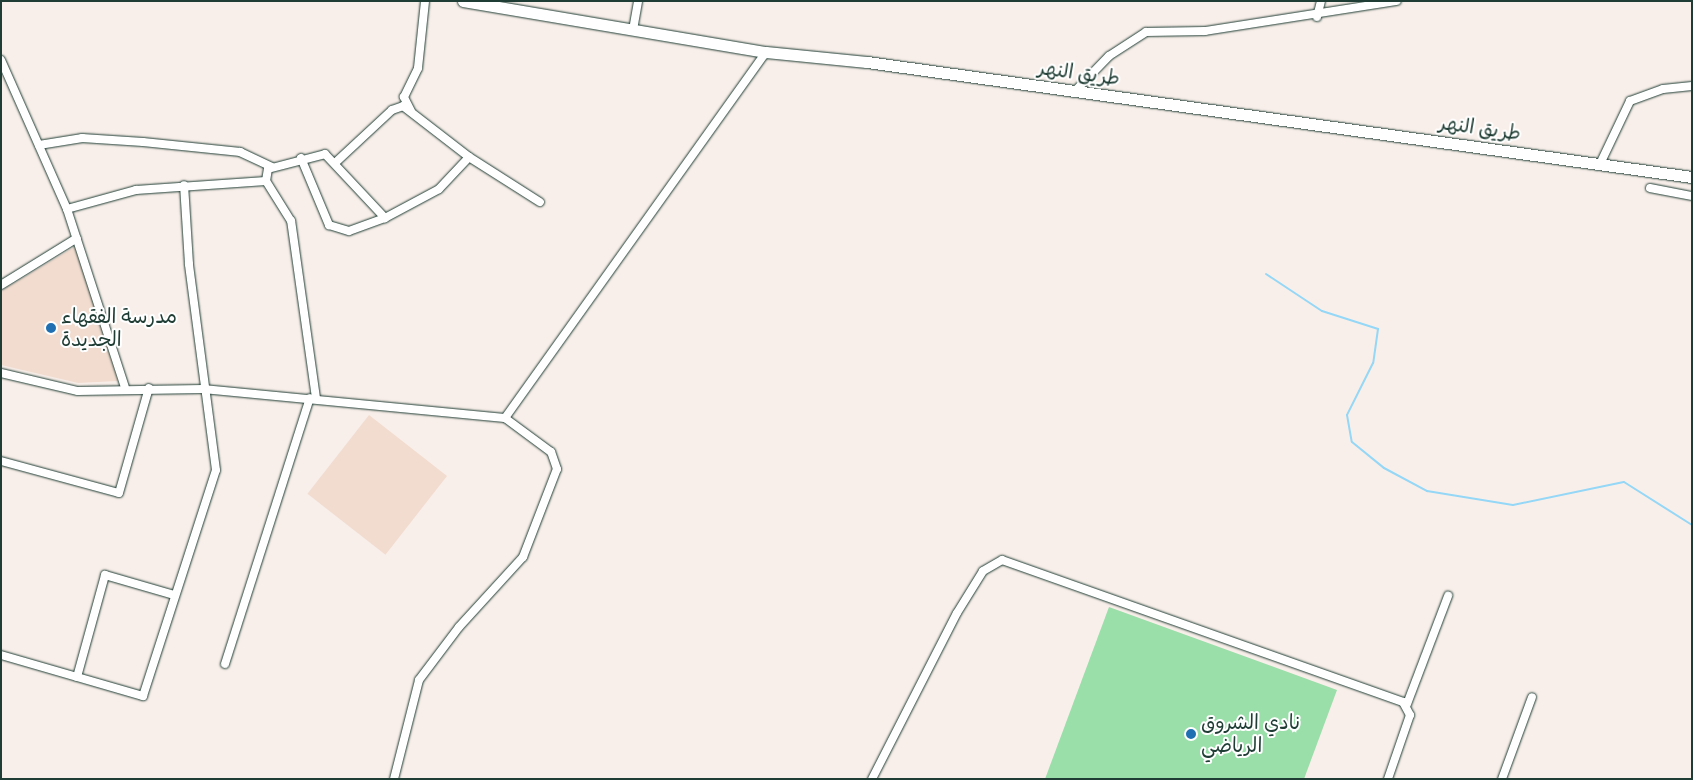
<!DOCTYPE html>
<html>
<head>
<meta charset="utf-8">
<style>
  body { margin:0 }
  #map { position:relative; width:1693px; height:780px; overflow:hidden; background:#f9efea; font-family:Caveat,"Playpen Sans Arabic",sans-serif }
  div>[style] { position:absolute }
  .built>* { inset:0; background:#f2dcd0; transform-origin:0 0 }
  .green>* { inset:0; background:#9adeaa }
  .stream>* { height:2px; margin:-1px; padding:0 1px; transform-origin:1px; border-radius:1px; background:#94d7f6 }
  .roads { filter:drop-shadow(0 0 1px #1f3d34) drop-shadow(0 0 1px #1f3d34) }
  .street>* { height:8px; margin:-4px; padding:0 4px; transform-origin:4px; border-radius:4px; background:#fff }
  .secondary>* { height:11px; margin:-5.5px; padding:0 5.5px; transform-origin:5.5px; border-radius:5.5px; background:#fff }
  .dots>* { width:14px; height:14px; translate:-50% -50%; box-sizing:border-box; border:2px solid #fff; border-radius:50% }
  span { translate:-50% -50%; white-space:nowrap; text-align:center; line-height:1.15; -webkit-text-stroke:4px #fff; paint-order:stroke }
  .street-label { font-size:20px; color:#1f3d34 }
  .poi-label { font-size:20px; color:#1f3d34 }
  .left { translate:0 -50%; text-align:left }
  .frame { position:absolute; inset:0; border:2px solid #1f3d34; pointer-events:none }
</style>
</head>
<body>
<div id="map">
  <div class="built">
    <i style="clip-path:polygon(76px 246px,118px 381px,78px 383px,1px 365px,1px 291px)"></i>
    <i style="left:369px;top:415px;width:99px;height:100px;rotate:38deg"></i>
  </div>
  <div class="green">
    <i style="clip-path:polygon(1109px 607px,1337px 690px,1304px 779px,1045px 779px)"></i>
  </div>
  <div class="stream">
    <i style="left:1266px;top:274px;width:67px;rotate:33.5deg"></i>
    <i style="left:1322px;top:311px;width:59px;rotate:17.8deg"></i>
    <i style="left:1378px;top:329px;width:34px;rotate:98deg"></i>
    <i style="left:1373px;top:363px;width:58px;rotate:116.6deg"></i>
    <i style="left:1347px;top:415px;width:27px;rotate:80deg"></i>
    <i style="left:1352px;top:442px;width:41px;rotate:39.1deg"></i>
    <i style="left:1384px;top:468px;width:49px;rotate:28.1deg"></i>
    <i style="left:1427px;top:491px;width:87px;rotate:9.2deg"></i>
    <i style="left:1513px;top:505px;width:113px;rotate:-11.7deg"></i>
    <i style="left:1624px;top:482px;width:80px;rotate:32.3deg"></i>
  </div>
  <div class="roads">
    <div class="street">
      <i style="left:1317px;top:17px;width:16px;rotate:-76deg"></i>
      <i style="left:633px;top:30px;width:29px;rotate:-80deg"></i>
      <i style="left:1px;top:60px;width:163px;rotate:66.1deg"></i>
      <i style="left:67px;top:209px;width:187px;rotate:72deg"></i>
      <i style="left:1075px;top:91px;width:49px;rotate:-45.8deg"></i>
      <i style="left:1109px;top:56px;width:44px;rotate:-33deg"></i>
      <i style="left:1146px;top:32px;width:59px;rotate:-1deg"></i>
      <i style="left:1205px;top:31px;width:194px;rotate:-8.9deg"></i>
      <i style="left:411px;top:111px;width:16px;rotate:-117deg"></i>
      <i style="left:404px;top:97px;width:32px;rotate:-64deg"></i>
      <i style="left:418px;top:68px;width:67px;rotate:-84deg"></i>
      <i style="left:39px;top:145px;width:44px;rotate:-9.2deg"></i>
      <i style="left:82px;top:138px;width:61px;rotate:3.8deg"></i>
      <i style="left:143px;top:142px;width:98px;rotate:5.9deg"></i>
      <i style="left:240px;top:152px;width:35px;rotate:25deg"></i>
      <i style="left:301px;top:158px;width:73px;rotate:67.3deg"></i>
      <i style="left:329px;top:225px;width:21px;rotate:17deg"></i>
      <i style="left:349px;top:231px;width:38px;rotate:-20deg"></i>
      <i style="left:335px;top:163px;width:78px;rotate:-42.9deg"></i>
      <i style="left:392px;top:110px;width:12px;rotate:-20deg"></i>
      <i style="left:403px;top:106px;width:83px;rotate:37.7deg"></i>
      <i style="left:469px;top:157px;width:84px;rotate:32.4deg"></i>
      <i style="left:1600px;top:164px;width:70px;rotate:-64.5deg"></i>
      <i style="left:1630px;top:101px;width:35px;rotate:-20deg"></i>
      <i style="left:1663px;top:89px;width:29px;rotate:-6deg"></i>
      <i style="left:1650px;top:188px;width:43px;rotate:10.8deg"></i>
      <i style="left:67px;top:209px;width:72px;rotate:-15.4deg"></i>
      <i style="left:136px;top:190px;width:130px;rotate:-4deg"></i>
      <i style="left:1px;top:285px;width:89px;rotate:-31.7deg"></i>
      <i style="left:1px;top:373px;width:79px;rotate:13.2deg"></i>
      <i style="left:78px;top:391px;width:125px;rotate:-0.9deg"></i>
      <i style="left:203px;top:389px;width:303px;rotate:5.5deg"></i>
      <i style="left:316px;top:398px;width:179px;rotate:-98deg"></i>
      <i style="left:291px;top:221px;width:47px;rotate:-122deg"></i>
      <i style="left:266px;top:181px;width:12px;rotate:-81deg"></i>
      <i style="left:268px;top:169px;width:59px;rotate:-14.7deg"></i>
      <i style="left:325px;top:154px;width:88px;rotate:46.8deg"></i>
      <i style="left:385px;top:218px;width:61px;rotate:-28.2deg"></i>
      <i style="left:439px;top:189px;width:44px;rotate:-46.8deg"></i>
      <i style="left:1px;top:461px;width:122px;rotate:15.2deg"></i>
      <i style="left:119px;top:493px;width:109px;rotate:-74.1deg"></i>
      <i style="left:1px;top:655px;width:148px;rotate:16.1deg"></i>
      <i style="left:143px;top:696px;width:237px;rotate:-72.1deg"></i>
      <i style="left:216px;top:470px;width:208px;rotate:-97.5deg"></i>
      <i style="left:189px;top:264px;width:79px;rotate:-93.6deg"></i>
      <i style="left:225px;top:664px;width:279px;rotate:-72.3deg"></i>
      <i style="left:77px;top:677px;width:106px;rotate:-74.6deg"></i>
      <i style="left:105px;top:575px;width:72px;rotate:16.2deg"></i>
      <i style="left:1407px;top:704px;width:116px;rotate:-69.2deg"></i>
      <i style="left:394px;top:779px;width:102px;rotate:-75.8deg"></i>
      <i style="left:419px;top:680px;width:66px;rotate:-53deg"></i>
      <i style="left:459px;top:627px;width:95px;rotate:-47.6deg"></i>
      <i style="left:523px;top:557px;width:94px;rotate:-68.9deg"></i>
      <i style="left:557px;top:469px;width:18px;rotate:-109deg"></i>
      <i style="left:551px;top:452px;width:57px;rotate:-143.5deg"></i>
      <i style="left:505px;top:418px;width:450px;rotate:-54.5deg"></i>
      <i style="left:872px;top:779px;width:186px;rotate:-62.9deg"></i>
      <i style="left:957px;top:613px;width:49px;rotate:-58.2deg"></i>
      <i style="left:983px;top:571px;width:22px;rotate:-30deg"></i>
      <i style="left:1002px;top:560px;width:425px;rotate:19.5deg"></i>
      <i style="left:1403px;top:702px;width:15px;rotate:62deg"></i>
      <i style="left:1410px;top:715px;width:68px;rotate:109deg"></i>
      <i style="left:1502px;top:779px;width:87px;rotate:-69.9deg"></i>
    </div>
    <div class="secondary">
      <i style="left:463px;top:1px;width:307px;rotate:9.6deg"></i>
      <i style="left:766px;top:52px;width:101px;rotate:5.7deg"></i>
      <i style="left:867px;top:62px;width:833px;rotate:7.94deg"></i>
    </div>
  </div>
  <div class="dots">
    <i style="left:51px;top:328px;background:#1f6fb2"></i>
    <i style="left:1191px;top:734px;background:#1f6fb2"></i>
  </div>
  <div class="street-label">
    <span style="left:1079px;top:73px;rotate:8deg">طريق النهر</span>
    <span style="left:1480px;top:128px;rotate:8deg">طريق النهر</span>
  </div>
  <div class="poi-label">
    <span class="left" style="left:61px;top:328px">مدرسة الفقهاء<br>الجديدة</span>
    <span class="left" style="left:1201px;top:734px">نادي الشروق<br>الرياضي</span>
  </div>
  <div class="frame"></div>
</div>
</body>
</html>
